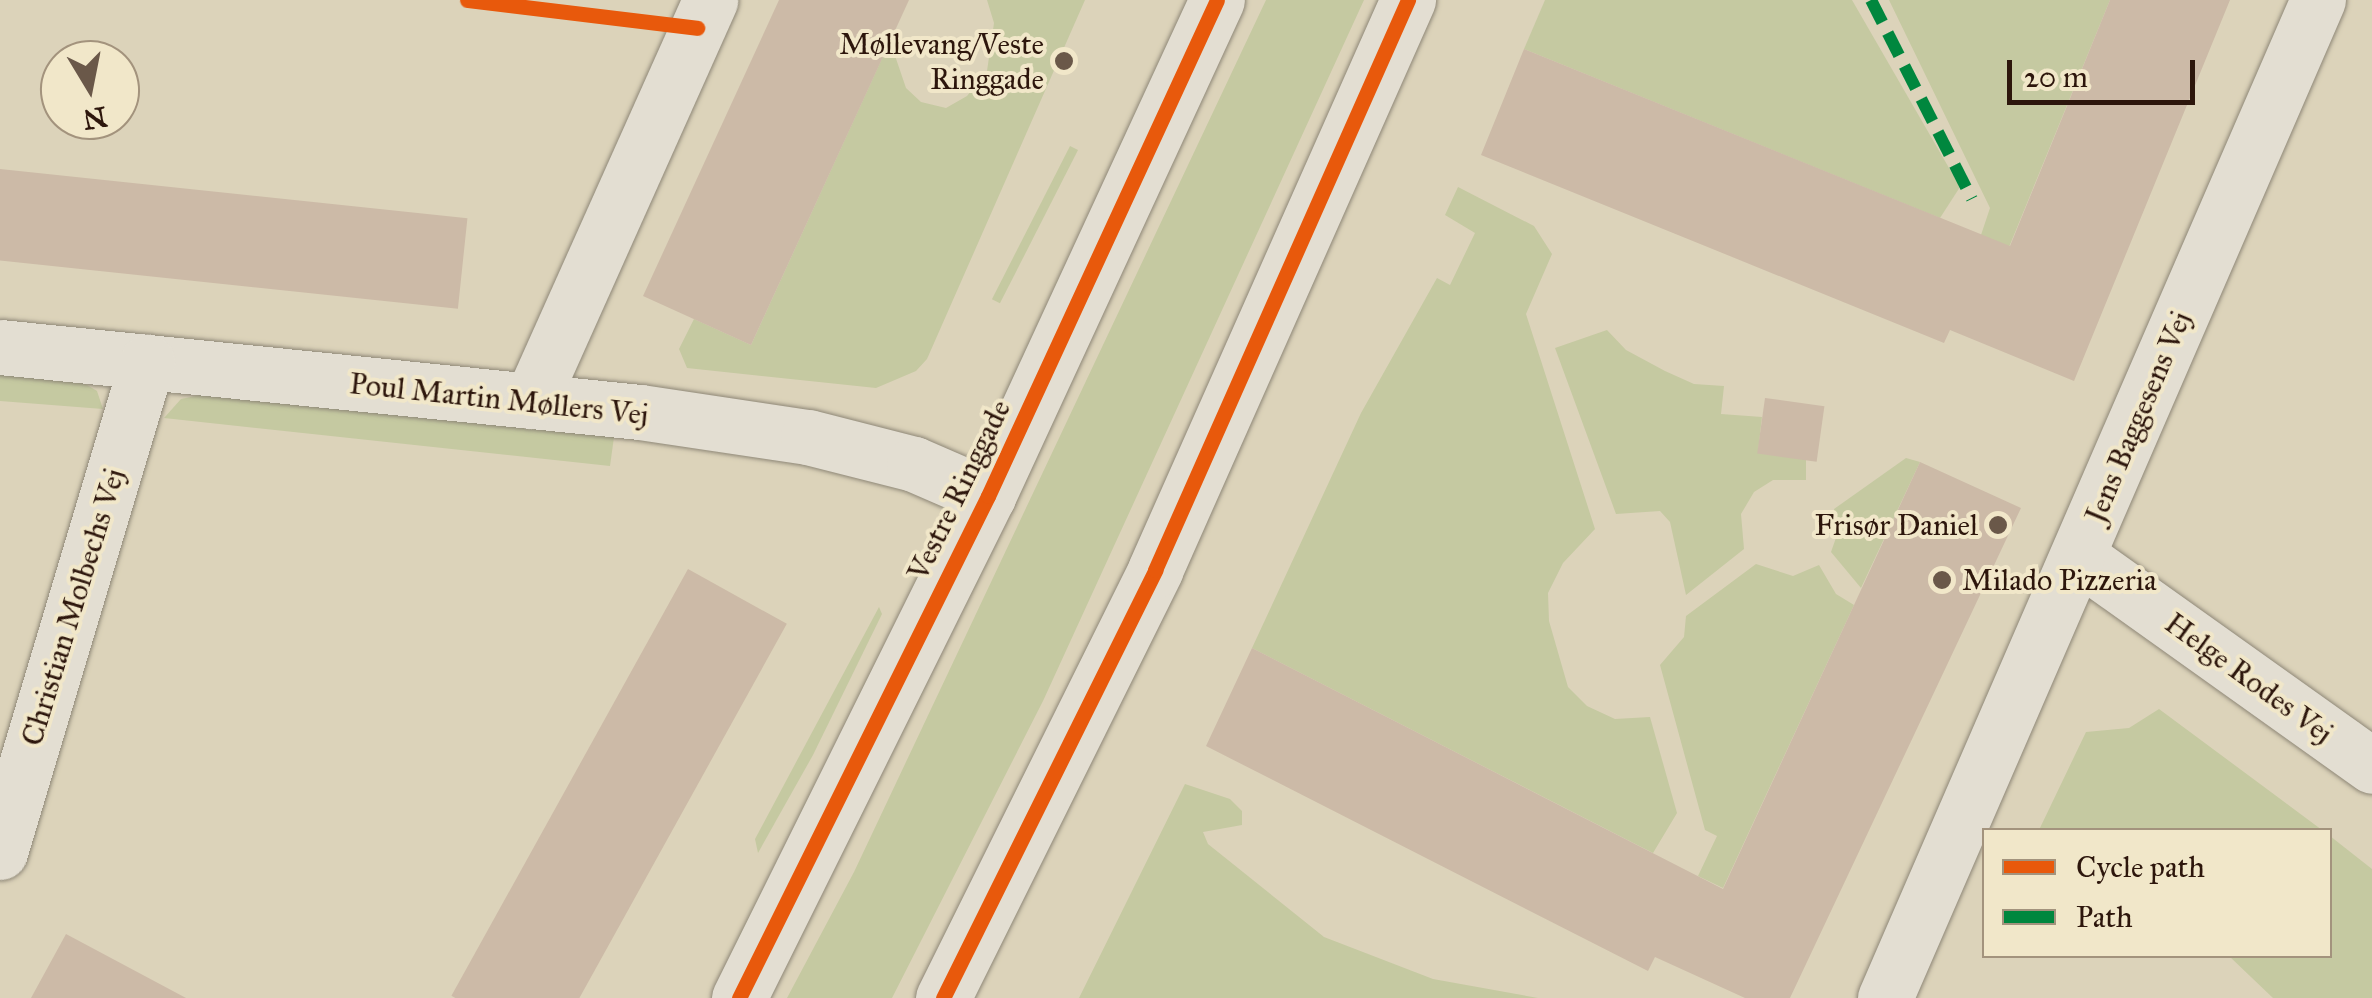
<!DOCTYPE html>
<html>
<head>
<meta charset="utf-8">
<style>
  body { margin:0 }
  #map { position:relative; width:2372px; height:998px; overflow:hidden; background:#dcd3ba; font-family:"IM FELL Great Primer",serif }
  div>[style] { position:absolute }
  .green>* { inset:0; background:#c5c9a1; transform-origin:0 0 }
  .building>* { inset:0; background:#ccbaa7; transform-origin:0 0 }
  .roads { filter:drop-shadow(0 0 2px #8e8777) drop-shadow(0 0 2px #8e8777) }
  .street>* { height:55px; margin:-27.5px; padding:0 27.5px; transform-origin:27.5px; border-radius:27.5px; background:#e3ded2 }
  .secondary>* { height:55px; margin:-27.5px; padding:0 27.5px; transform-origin:27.5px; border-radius:27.5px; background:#e3ded2 }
  .quiet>* { height:12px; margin-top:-6px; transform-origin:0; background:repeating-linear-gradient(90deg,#00873e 0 25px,transparent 0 37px) }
  .cycleway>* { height:15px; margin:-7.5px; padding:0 7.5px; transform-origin:7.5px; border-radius:7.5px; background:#e8590c }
  .dots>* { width:28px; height:28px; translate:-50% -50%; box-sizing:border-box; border:5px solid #f1e7c9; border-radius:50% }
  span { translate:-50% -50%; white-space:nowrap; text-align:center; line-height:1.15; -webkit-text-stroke:8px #f1e7c9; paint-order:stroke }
  .poi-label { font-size:30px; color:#2d160c }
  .right { translate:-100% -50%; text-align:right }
  .left { translate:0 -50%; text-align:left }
  .street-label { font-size:30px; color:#2d160c }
  .legend { position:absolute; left:1982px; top:828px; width:350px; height:130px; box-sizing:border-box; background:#f1e7c9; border:2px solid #a3937d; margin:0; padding:12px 18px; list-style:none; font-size:30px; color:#2d160c }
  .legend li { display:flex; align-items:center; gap:20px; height:50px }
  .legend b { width:50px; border:2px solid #a3937d }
  .north { position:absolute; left:40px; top:40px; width:100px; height:100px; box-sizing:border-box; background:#f1e7c9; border:2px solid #a3937d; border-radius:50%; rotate:170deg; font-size:28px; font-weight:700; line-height:40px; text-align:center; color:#2d160c }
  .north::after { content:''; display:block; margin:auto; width:35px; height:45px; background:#6a5849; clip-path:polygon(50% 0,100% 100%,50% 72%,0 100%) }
  .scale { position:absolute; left:2007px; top:60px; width:188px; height:45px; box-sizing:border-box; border:5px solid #2d160c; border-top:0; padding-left:12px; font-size:30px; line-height:35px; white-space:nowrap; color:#2d160c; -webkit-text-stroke:8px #f1e7c9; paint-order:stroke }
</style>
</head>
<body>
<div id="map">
  <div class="green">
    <i style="clip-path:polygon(987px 0,1085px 0,927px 359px,916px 371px,876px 388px,687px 368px,679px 349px,694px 319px,751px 345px,890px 41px,906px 88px,921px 102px,946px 108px,967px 96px,987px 71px,994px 23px)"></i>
    <i style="clip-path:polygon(1266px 0,1364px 0,1043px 701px,892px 998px,787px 998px,854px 872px)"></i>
    <i style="clip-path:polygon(1545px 0,1852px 0,1960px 187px,1940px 218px,1524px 49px)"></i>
    <i style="clip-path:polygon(1889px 0,2110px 0,2007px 252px,1981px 235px,1990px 208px)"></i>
    <i style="left:1070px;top:146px;width:9px;height:172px;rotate:27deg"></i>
    <i style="clip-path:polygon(1458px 187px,1534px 226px,1552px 254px,1526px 314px,1595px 529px,1563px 563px,1548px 593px,1549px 621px,1568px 687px,1587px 706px,1615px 719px,1650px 717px,1677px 813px,1653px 853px,1252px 648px,1361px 413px,1437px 278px,1450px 285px,1475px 233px,1445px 215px)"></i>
    <i style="clip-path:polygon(1607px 330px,1626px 350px,1665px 371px,1694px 384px,1724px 386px,1721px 414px,1762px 417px,1758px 452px,1806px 459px,1806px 480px,1773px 480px,1754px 492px,1741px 514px,1744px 549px,1686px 595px,1670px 522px,1660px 511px,1616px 514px,1555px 348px)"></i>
    <i style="clip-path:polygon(0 369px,79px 380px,97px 391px,103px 409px,0 401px)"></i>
    <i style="clip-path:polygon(215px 392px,614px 437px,610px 466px,164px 418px,181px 399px)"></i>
    <i style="clip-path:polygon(1906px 458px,1920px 462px,1861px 588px,1831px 552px,1838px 532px,1834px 509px)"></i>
    <i style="clip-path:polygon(1756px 564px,1793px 576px,1819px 565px,1836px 594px,1854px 605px,1723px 888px,1698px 876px,1717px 836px,1705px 830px,1660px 665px,1684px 637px,1686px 616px)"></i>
    <i style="clip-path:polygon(879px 607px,882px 614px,813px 755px,758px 853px,755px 839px)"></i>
    <i style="clip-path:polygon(2159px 709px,2279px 798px,2322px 830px,2039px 830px,2086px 732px,2129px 728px)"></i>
    <i style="clip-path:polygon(1185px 784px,1230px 799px,1242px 811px,1242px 825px,1203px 832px,1208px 844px,1324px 937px,1433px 979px,1538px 998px,1079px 998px)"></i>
    <i style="clip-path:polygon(2330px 836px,2372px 869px,2372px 998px,2273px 998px,2229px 956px,2330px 956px)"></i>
  </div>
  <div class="building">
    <i style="clip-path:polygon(779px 0,909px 0,751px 345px,643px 296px)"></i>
    <i style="clip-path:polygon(2110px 0,2230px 0,2074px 381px,1950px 330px,1944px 343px,1481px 155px,1524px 49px,2010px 246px)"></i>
    <i style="left:0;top:169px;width:470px;height:91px;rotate:6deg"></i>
    <i style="left:1765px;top:398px;width:60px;height:56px;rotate:8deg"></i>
    <i style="clip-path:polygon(1920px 462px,2021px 508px,1790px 998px,1745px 998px,1655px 957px,1648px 971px,1206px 746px,1252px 648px,1723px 889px)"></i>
    <i style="left:688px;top:569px;width:113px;height:488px;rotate:29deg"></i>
    <i style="clip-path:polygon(66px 934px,186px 998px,31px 998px)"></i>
  </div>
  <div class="roads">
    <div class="street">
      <i style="left:0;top:347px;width:643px;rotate:5.8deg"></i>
      <i style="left:640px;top:412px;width:170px;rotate:8.5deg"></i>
      <i style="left:808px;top:437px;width:109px;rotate:14.3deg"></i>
      <i style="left:914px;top:464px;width:81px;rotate:23.4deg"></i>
      <i style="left:531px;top:401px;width:439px;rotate:-65.9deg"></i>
      <i style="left:2078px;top:556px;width:361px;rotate:35.5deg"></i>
      <i style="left:0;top:852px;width:512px;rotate:-73.3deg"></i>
      <i style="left:1885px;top:998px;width:1088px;rotate:-66.55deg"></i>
    </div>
    <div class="secondary">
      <i style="left:739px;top:998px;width:560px;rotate:-63.62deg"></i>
      <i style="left:988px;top:496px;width:546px;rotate:-65.22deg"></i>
      <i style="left:943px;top:998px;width:478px;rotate:-63.6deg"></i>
      <i style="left:1155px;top:570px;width:624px;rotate:-66.07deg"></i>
    </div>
  </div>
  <div class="quiet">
    <i style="left:1871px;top:0;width:223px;rotate:63.1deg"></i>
  </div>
  <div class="cycleway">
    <i style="left:467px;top:0;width:232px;rotate:6.9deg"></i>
    <i style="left:739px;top:998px;width:560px;rotate:-63.62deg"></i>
    <i style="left:988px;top:496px;width:546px;rotate:-65.22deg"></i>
    <i style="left:943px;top:998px;width:478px;rotate:-63.6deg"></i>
    <i style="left:1155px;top:570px;width:624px;rotate:-66.07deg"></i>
  </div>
  <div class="dots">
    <i style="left:1064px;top:61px;background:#6a5849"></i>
    <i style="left:1998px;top:525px;background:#6a5849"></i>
    <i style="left:1942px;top:580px;background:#6a5849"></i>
  </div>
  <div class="poi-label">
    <span class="right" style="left:1044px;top:61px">Møllevang/Veste<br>Ringgade</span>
    <span class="right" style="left:1978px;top:525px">Frisør Daniel</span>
    <span class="left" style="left:1962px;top:580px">Milado Pizzeria</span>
  </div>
  <div class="street-label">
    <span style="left:499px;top:399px;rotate:6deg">Poul Martin Møllers Vej</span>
    <span style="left:2138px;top:417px;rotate:-67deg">Jens Baggesens Vej</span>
    <span style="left:959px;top:490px;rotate:-64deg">Vestre Ringgade</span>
    <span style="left:73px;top:607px;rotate:-73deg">Christian Molbechs Vej</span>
    <span style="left:2249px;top:678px;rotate:36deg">Helge Rodes Vej</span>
  </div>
  <ul class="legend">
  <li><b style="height:12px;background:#e8590c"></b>Cycle path</li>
  <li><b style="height:12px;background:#00873e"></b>Path</li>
  </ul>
  <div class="north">N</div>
  <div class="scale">20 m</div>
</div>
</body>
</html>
